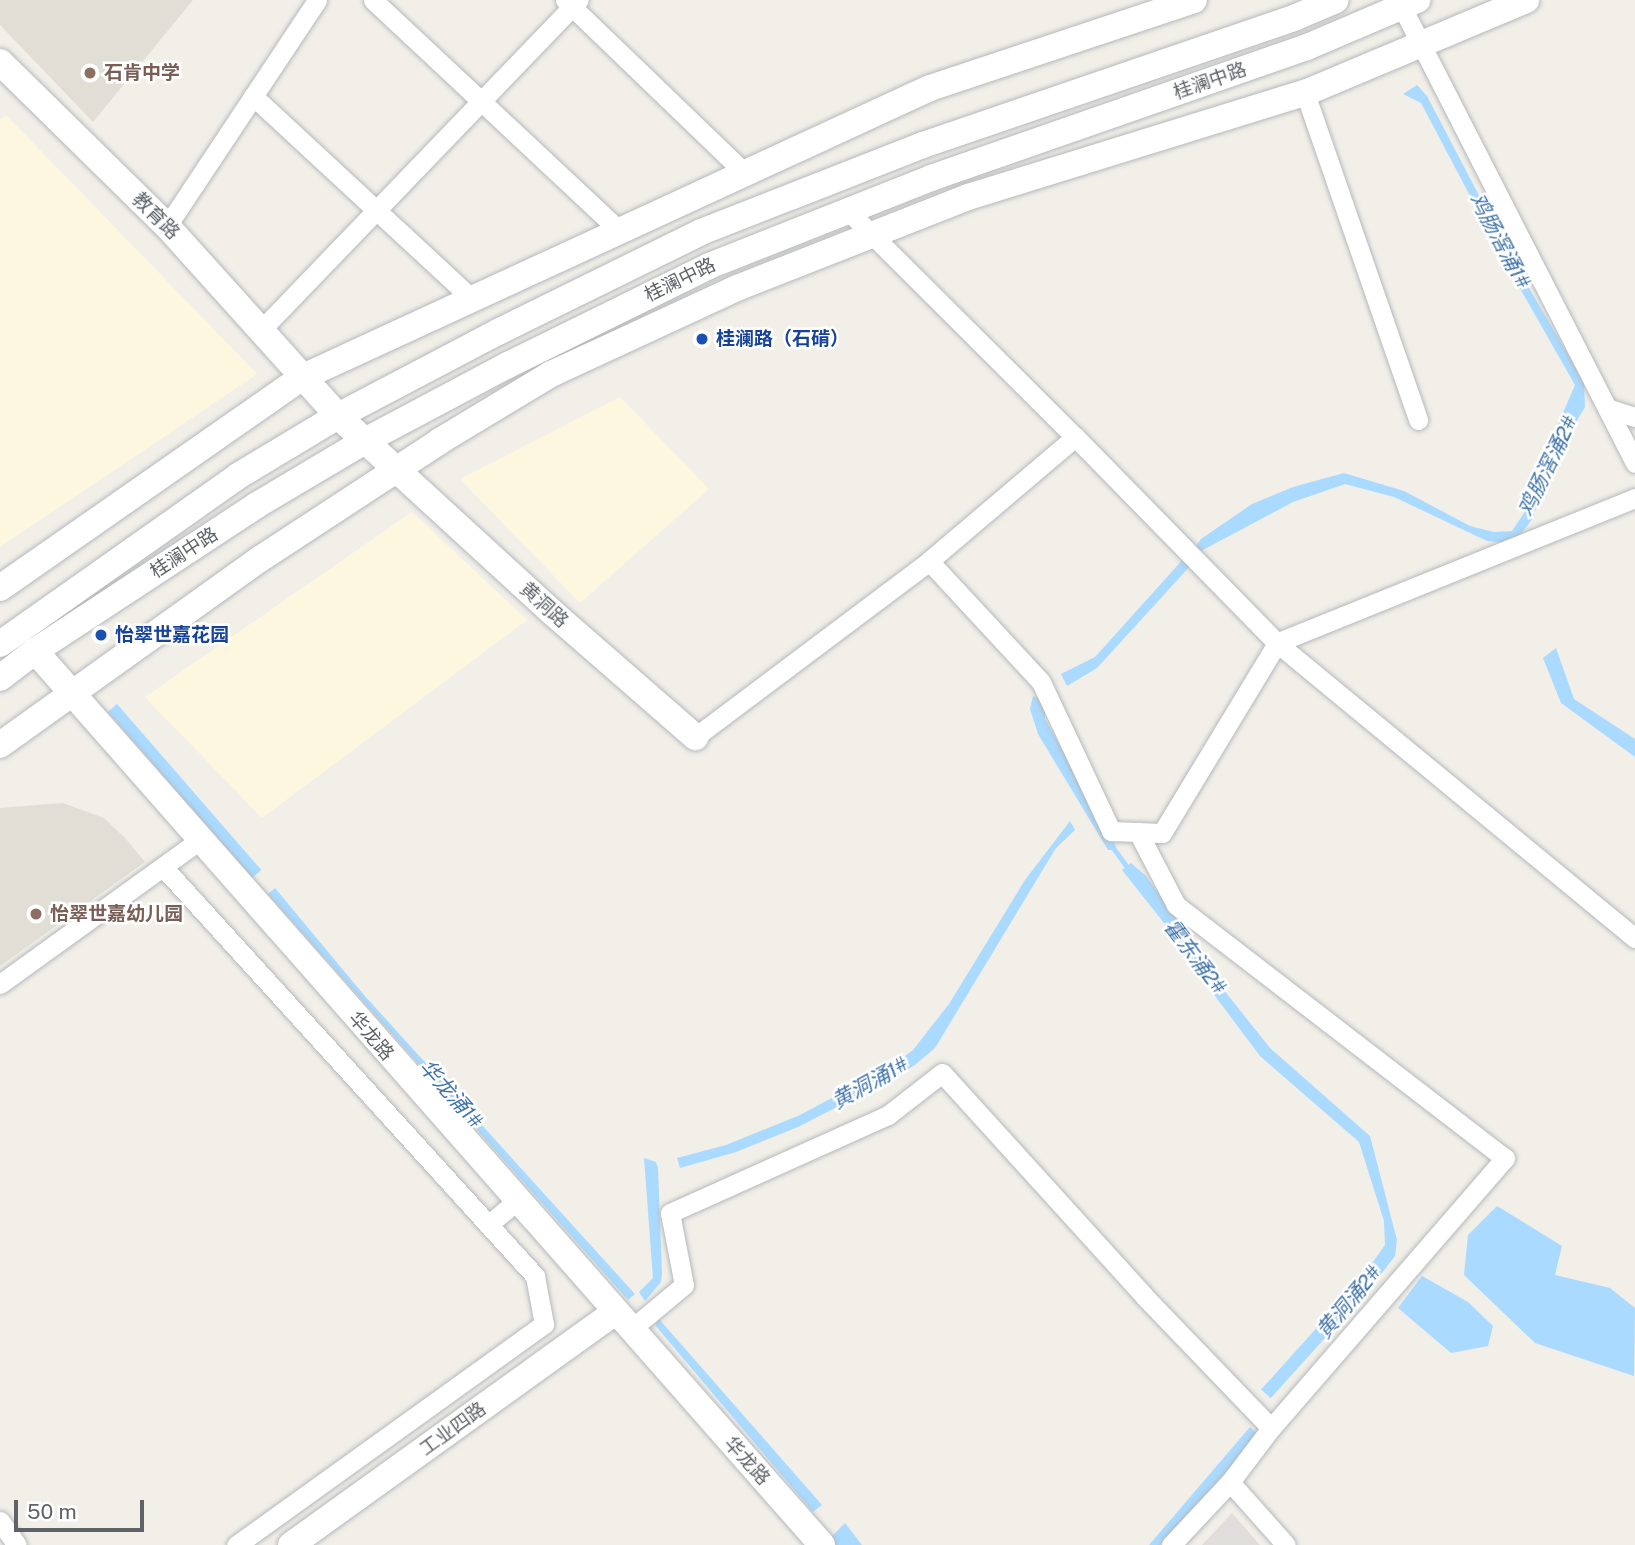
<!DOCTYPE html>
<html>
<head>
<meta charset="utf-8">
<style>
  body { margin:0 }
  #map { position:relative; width:1635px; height:1545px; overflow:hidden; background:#f1efe8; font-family:"Public Sans","Noto Sans SC",sans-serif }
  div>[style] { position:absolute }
  .commercial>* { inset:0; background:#fef7e0 }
  .industrial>* { inset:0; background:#e0deda }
  .education>* { inset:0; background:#e1ded6 }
  .water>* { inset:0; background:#aadaff; transform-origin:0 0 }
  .stream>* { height:5px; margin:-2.5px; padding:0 2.5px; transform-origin:2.5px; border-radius:2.5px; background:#aadaff }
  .roads { filter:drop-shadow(0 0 2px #b5b8bc) drop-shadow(0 0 2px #b5b8bc) }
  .street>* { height:19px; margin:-9.5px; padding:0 9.5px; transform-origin:9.5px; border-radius:9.5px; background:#fff }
  .secondary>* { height:26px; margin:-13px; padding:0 13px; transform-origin:13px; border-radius:13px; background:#fff }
  .dots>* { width:19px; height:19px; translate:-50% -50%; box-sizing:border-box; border:4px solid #fff; border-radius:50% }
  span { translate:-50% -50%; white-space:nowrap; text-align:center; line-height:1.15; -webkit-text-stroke:5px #fff; paint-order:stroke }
  .education-label { font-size:19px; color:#785e54; font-weight:700 }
  .left { translate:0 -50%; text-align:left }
  .street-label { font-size:19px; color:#5f6368 }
  .transit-label { font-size:19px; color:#164399; font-weight:700 }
  .water-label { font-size:21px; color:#4174aa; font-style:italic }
  .scale { position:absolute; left:14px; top:1500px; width:130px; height:32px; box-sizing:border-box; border:4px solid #5f6368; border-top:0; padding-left:9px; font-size:21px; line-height:24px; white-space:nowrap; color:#5f6368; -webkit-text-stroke:5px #fff; paint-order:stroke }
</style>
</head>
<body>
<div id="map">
  <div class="commercial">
    <i style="clip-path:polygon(6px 115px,257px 374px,0 547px,0 119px)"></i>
    <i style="clip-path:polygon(620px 397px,709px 489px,580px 603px,460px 479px)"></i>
    <i style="clip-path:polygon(412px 512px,527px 620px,262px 818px,145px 697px)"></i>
  </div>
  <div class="industrial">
    <i style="clip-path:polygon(1232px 1513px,1260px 1545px,1202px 1545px)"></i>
  </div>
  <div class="education">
    <i style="clip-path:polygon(0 0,193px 0,93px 122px,0 25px)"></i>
    <i style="clip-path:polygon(63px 803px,104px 818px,126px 839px,145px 862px,0 966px,0 808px)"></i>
  </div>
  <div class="water">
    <i style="clip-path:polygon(1417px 85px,1427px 96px,1515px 264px,1584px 382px,1585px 407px,1547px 471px,1533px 518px,1521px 534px,1508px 543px,1487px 541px,1394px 497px,1345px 484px,1293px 502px,1201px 551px,1196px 546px,1201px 539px,1252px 504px,1293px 487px,1344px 473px,1404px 491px,1470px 526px,1494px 532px,1512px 531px,1524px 513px,1543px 459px,1575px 385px,1506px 264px,1421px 103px,1403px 94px)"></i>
    <i style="clip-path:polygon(1186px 556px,1192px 564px,1097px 668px,1067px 686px,1061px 674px,1095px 657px)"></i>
    <i style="clip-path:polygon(1556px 648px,1574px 699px,1635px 739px,1635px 757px,1561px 703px,1543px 658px)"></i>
    <i style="clip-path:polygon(1033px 696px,1045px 701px,1045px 719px,1116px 846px,1115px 850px,1108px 850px,1038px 734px,1030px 709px)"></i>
    <i style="left:117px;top:704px;width:220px;height:12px;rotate:49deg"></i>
    <i style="clip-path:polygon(1070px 821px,1075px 830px,1056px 848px,935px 1048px,915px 1065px,880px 1085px,798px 1127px,736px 1152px,680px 1168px,677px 1158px,726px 1145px,800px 1115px,890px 1067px,913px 1050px,949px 1004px,1025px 880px)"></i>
    <i style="clip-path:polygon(1131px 863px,1146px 876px,1194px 944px,1204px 953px,1227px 994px,1270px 1048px,1370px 1136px,1397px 1240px,1395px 1256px,1368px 1291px,1358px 1283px,1385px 1245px,1384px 1221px,1359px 1142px,1260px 1056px,1206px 984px,1191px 957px,1122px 870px)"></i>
    <i style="clip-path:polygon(275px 888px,364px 995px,635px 1294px,628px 1300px,268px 894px)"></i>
    <i style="clip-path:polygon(644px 1158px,656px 1162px,658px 1168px,662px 1274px,661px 1282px,645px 1301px,639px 1292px,653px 1278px)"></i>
    <i style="clip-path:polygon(1497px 1206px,1562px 1246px,1555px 1275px,1610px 1288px,1635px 1308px,1634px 1376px,1535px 1343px,1464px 1275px,1468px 1235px)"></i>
    <i style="clip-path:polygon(1422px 1276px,1468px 1302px,1493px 1326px,1488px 1346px,1451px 1353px,1398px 1308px)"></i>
    <i style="left:1348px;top:1293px;width:13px;height:130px;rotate:42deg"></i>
    <i style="clip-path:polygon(659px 1319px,822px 1505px,818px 1508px,813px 1512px,655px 1325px)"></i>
    <i style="clip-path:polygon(1250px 1427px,1259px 1435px,1160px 1545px,1149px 1545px)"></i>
    <i style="clip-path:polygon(845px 1523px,862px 1545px,836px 1545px,832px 1536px)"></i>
  </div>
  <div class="stream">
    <i style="left:1111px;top:845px;width:32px;rotate:54deg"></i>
    <i style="left:1349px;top:1302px;width:22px;rotate:-47deg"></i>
  </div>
  <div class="roads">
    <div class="street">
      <i style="left:373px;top:0;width:338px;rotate:43.1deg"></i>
      <i style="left:565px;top:0;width:250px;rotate:43.9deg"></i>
      <i style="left:1402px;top:7px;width:512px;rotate:62.93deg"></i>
      <i style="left:1305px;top:93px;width:346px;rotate:70.9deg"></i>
      <i style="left:253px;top:96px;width:299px;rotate:42.8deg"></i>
      <i style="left:167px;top:226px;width:271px;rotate:-56.4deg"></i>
      <i style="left:261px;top:330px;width:458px;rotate:-46.1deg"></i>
      <i style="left:1607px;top:408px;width:29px;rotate:18deg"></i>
      <i style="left:1635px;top:498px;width:386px;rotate:158deg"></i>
      <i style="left:1277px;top:643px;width:464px;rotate:39.5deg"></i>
      <i style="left:929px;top:561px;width:165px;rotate:47.2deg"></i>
      <i style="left:1041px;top:682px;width:165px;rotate:64.8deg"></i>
      <i style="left:1111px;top:831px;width:51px;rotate:2.2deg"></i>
      <i style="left:1162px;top:833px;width:222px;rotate:-58.8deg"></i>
      <i style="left:1277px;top:643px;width:289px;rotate:-134.4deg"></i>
      <i style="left:695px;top:737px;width:293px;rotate:-36.9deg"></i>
      <i style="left:929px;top:561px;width:192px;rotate:-40.3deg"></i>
      <i style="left:1075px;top:437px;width:320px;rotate:-135.1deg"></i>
      <i style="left:1138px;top:832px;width:82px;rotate:62.5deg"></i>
      <i style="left:1176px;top:905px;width:415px;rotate:37.6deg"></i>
      <i style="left:1505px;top:1158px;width:357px;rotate:130.9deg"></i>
      <i style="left:163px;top:867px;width:553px;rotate:47.71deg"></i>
      <i style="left:535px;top:1276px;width:49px;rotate:79.4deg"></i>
      <i style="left:544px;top:1324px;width:379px;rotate:144.3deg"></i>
      <i style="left:0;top:984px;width:246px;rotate:-35.8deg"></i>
      <i style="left:488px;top:1225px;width:38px;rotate:-40deg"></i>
      <i style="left:630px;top:1330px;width:70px;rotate:-39.8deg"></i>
      <i style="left:684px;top:1285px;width:73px;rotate:-101deg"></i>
      <i style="left:670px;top:1213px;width:239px;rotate:-24.2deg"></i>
      <i style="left:888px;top:1115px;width:68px;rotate:-37.9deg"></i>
      <i style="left:942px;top:1073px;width:301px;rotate:47.8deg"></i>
      <i style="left:1144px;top:1296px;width:183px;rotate:46.1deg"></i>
      <i style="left:1271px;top:1428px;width:68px;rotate:127.2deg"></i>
      <i style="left:0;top:1521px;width:29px;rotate:55deg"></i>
      <i style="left:1171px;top:1545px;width:86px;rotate:-46.9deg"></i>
      <i style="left:1230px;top:1482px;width:84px;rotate:48.4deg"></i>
    </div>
    <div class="secondary">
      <i style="left:0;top:62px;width:234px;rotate:44.5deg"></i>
      <i style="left:167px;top:226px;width:256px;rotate:48deg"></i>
      <i style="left:338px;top:416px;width:292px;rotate:42.5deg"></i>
      <i style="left:553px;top:613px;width:189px;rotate:41.1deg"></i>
      <i style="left:0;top:588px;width:369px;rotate:-34.9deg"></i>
      <i style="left:303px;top:377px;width:690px;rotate:-24.75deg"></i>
      <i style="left:930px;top:88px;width:278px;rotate:-18.4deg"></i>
      <i style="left:0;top:644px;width:291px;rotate:-35.2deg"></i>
      <i style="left:238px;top:476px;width:117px;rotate:-31deg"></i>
      <i style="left:338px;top:416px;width:181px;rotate:-27.7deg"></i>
      <i style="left:498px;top:332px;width:226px;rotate:-26.2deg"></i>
      <i style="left:701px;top:232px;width:238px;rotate:-21.4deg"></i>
      <i style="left:923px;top:145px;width:394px;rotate:-18.9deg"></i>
      <i style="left:1296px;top:17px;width:43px;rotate:-23deg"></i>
      <i style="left:35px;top:651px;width:1191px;rotate:48.64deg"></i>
      <i style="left:0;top:678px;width:44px;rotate:-37.6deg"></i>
      <i style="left:35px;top:651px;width:266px;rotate:-33.3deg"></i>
      <i style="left:257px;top:505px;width:126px;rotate:-30.7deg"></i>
      <i style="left:365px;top:441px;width:162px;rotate:-28deg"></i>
      <i style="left:508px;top:365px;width:224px;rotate:-26.2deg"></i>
      <i style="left:709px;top:266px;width:239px;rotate:-21.6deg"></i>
      <i style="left:931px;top:178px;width:398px;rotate:-19.2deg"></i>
      <i style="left:1307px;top:47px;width:120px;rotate:-23.1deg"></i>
      <i style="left:0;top:745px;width:320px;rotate:-35.6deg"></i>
      <i style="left:260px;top:559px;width:215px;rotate:-33.2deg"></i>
      <i style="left:440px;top:441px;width:130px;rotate:-31.1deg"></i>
      <i style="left:551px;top:374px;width:205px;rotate:-24.8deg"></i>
      <i style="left:737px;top:288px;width:248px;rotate:-21.5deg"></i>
      <i style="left:968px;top:197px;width:353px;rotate:-17.2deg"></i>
      <i style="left:1305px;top:93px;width:240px;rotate:-22.8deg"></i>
      <i style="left:291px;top:1545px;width:398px;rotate:-35.7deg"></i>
    </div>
  </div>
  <div class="dots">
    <i style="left:90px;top:73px;background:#8d6e63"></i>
    <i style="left:702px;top:339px;background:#1a4fb4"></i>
    <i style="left:101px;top:635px;background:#1a4fb4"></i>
    <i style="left:36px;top:914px;background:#8d6e63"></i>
  </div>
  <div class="education-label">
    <span class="left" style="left:104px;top:73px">石肯中学</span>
    <span class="left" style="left:50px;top:914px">怡翠世嘉幼儿园</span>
  </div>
  <div class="street-label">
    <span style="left:1210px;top:81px;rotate:-19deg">桂澜中路</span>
    <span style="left:156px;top:216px;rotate:45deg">教育路</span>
    <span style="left:680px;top:280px;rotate:-26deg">桂澜中路</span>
    <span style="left:184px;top:553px;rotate:-33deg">桂澜中路</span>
    <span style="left:544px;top:605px;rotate:42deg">黄洞路</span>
    <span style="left:371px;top:1036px;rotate:49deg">华龙路</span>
    <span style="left:453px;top:1429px;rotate:-36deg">工业四路</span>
    <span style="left:747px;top:1461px;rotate:48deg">华龙路</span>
  </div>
  <div class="transit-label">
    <span class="left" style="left:716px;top:339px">桂澜路（石𬒔）</span>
    <span class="left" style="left:115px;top:635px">怡翠世嘉花园</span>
  </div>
  <div class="water-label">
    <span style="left:1500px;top:241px;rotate:62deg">鸡肠滘涌1#</span>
    <span style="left:1548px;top:466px;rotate:-64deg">鸡肠滘涌2#</span>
    <span style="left:1195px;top:957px;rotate:53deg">霍东涌2#</span>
    <span style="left:870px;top:1083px;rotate:-29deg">黄洞涌1#</span>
    <span style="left:451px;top:1094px;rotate:48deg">华龙涌1#</span>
    <span style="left:1349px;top:1302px;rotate:-50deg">黄洞涌2#</span>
  </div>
  <div class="scale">50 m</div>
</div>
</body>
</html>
